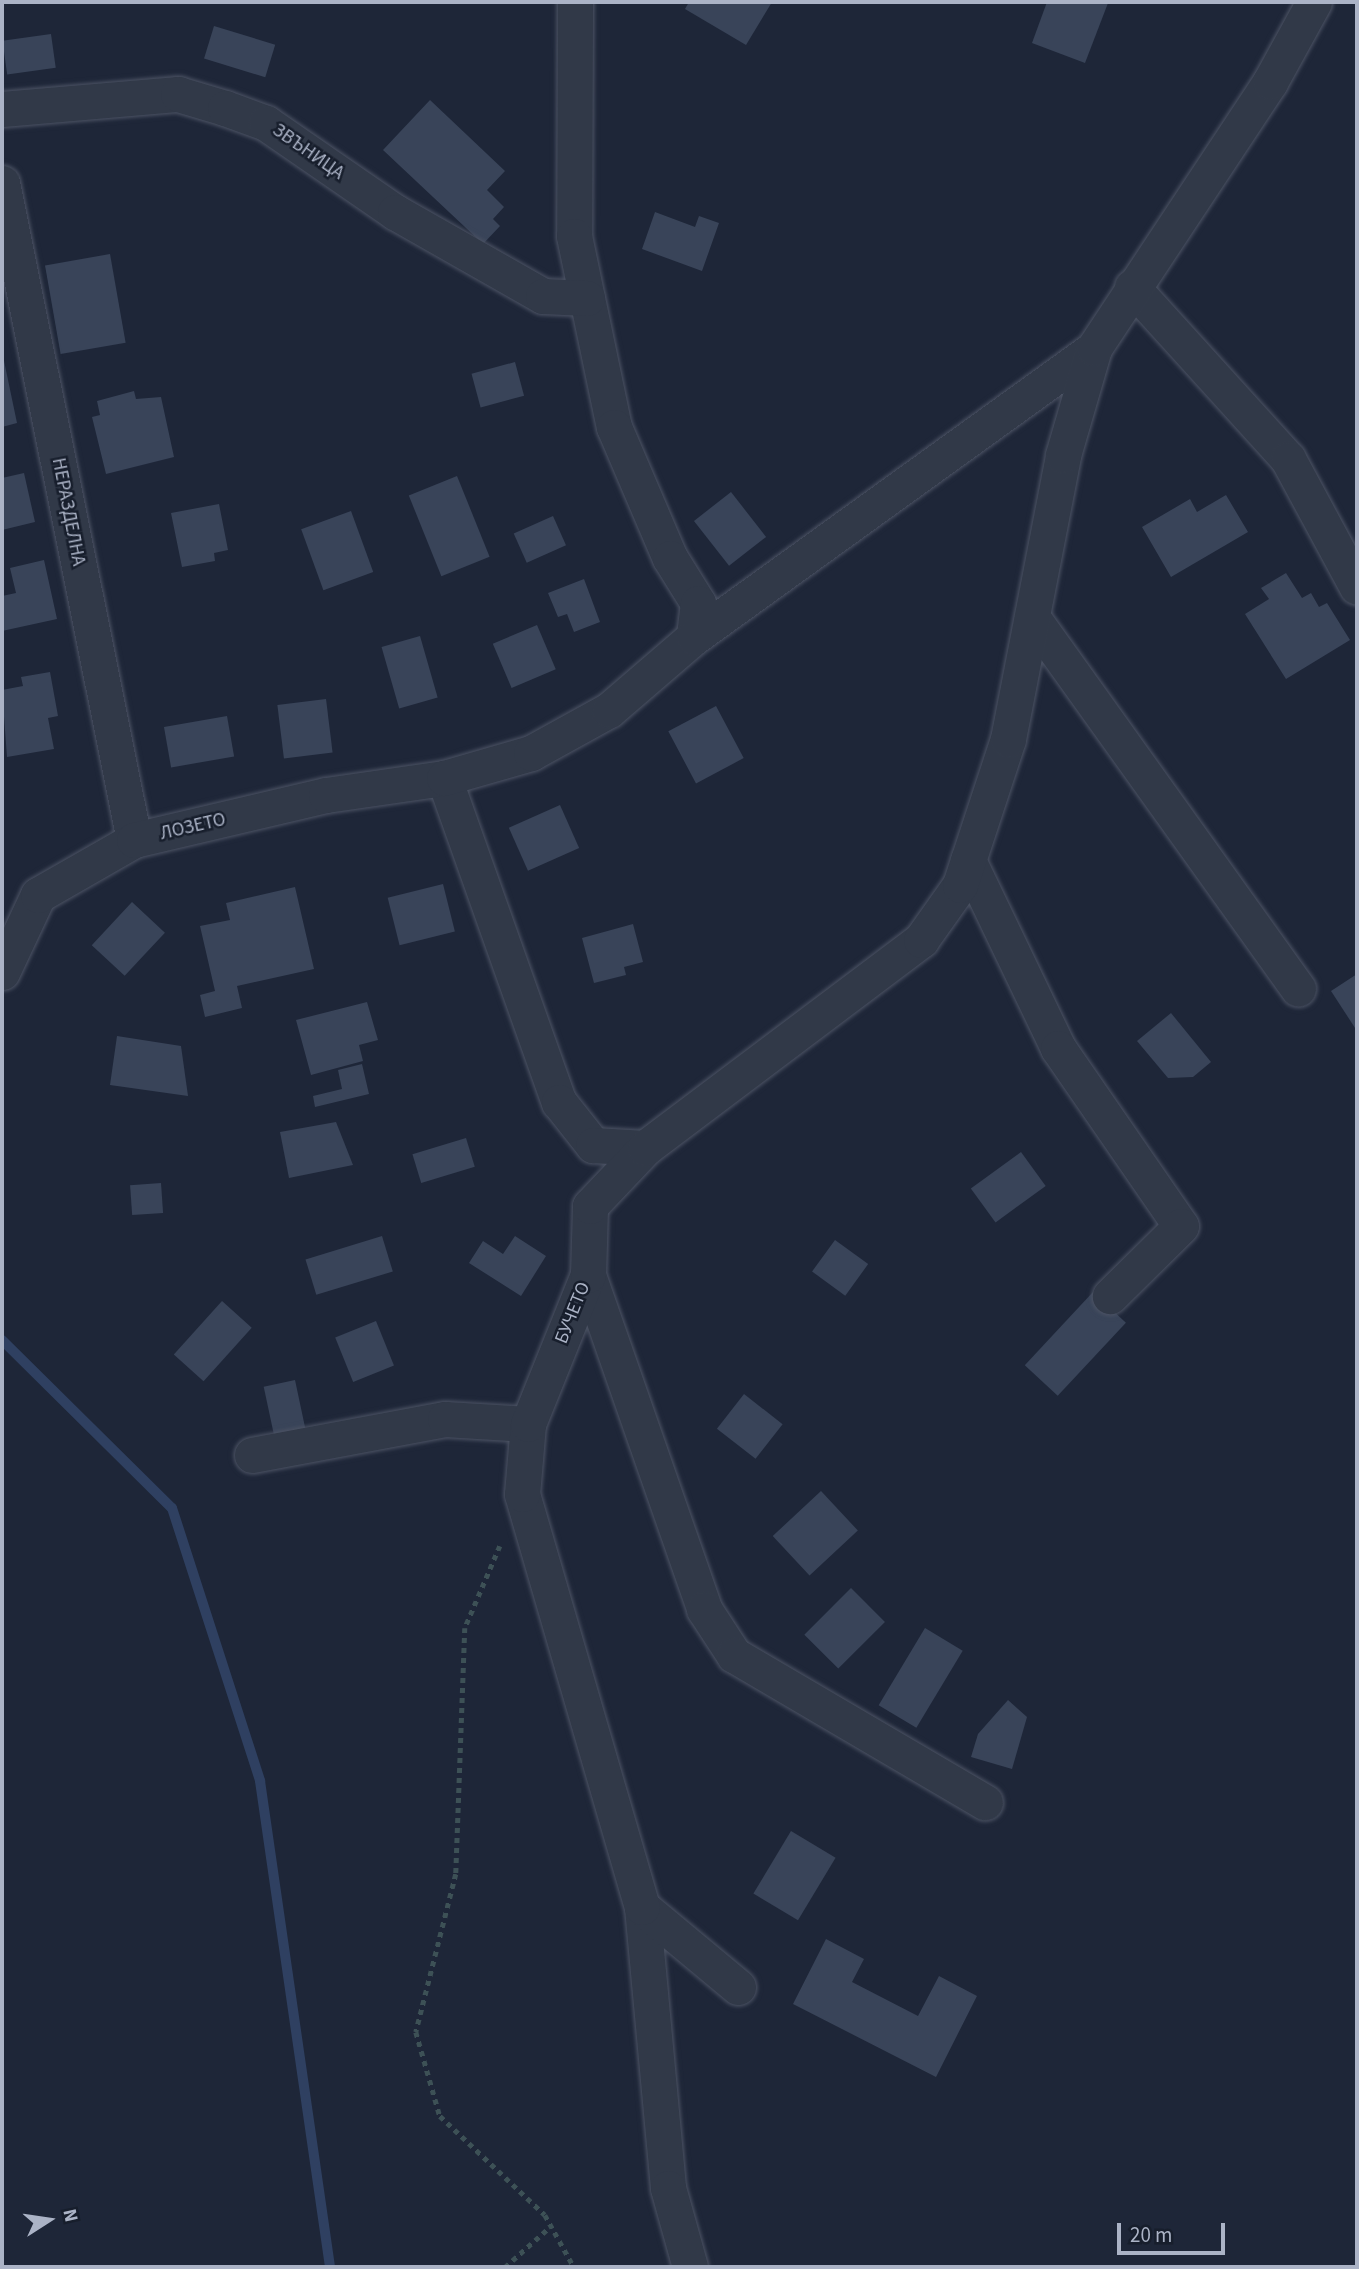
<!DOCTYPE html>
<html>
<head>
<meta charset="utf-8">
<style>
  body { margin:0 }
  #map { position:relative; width:1359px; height:2269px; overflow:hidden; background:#1e2638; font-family:"Source Sans 3",sans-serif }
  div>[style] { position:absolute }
  .stream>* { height:10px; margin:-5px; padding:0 5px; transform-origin:5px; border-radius:5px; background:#2f4061 }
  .building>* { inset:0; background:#394459; transform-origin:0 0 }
  .path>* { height:4.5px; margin-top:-2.25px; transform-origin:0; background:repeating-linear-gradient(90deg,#3d5156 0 5px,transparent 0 10px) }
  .roads { filter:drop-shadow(0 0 2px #4c5364) drop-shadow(0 0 2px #4c5364) }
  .street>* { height:35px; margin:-17.5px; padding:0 17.5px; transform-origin:17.5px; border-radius:17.5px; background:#313948 }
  span { translate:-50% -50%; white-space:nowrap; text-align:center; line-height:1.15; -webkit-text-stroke:5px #171e2c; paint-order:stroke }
  .street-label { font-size:19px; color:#abb3c6 }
  .frame { position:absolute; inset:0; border:4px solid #abb3c6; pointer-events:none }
  .north { position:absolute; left:14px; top:2185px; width:70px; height:70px; -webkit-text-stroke:5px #171e2c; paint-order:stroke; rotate:78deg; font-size:19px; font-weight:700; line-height:28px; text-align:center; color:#abb3c6 }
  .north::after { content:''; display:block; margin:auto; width:24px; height:32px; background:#abb3c6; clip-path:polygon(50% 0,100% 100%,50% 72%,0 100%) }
  .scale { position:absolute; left:1117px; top:2223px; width:108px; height:32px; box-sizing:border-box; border:4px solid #abb3c6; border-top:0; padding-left:9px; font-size:21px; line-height:24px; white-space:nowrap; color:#abb3c6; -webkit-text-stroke:5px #171e2c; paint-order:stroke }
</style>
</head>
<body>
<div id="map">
  <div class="stream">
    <i style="left:2px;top:1340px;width:239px;rotate:44.7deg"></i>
    <i style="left:172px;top:1508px;width:287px;rotate:72.1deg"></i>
    <i style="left:260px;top:1781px;width:491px;rotate:81.8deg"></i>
  </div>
  <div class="building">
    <i style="clip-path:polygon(689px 2px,772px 2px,746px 45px,685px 9px)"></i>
    <i style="clip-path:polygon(1047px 2px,1108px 3px,1085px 63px,1032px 43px)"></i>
    <i style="left:214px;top:26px;width:64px;height:34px;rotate:17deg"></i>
    <i style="left:51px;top:34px;width:34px;height:49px;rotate:82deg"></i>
    <i style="clip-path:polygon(430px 100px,505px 171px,487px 190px,504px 207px,493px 219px,500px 226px,483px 244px,383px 150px)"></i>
    <i style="clip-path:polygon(655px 212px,695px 227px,699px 216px,719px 223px,702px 271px,642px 249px)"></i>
    <i style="left:110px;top:254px;width:90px;height:66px;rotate:80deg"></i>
    <i style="clip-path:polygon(3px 356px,17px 423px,2px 427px,2px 357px)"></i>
    <i style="left:515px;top:362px;width:35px;height:45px;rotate:75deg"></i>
    <i style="clip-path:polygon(134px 391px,136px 399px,161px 397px,174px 457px,106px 474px,92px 417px,100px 415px,97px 401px)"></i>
    <i style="clip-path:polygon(24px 473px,35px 522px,2px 530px,2px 478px)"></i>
    <i style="left:457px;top:476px;width:87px;height:52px;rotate:68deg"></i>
    <i style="left:731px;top:492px;width:57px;height:47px;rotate:52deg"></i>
    <i style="clip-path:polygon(1226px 495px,1248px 532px,1171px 577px,1142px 527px,1190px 499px,1197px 512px)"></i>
    <i style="clip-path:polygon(219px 504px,228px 550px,214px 553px,215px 561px,182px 567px,171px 513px)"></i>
    <i style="left:351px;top:511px;width:65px;height:53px;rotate:70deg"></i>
    <i style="left:553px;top:516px;width:32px;height:43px;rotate:66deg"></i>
    <i style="clip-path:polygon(44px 560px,57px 619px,2px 631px,2px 596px,16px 593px,10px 568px)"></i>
    <i style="clip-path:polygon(1286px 573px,1302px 598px,1311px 593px,1319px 607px,1327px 603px,1350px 640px,1286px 679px,1245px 614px,1269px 599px,1261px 588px)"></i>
    <i style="clip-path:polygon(584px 579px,600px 622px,574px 632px,567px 614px,558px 617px,548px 593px)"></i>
    <i style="left:537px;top:625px;width:48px;height:48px;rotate:67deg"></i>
    <i style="left:420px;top:636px;width:64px;height:40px;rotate:74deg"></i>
    <i style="clip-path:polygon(50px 672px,58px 716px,48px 718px,54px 749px,7px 757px,2px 690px,23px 686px,21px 677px)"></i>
    <i style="left:326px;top:699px;width:54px;height:49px;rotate:83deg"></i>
    <i style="left:716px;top:706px;width:59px;height:54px;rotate:62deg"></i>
    <i style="left:227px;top:716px;width:41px;height:64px;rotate:80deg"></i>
    <i style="left:560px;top:805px;width:47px;height:56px;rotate:66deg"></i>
    <i style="left:443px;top:884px;width:49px;height:57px;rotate:76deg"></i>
    <i style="clip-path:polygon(295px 887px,314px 969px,237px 986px,242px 1008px,205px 1017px,200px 995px,215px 991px,200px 926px,230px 920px,226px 903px)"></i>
    <i style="left:132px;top:902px;width:45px;height:59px;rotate:43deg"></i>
    <i style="clip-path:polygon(633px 924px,643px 962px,624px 967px,626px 975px,594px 983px,582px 938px)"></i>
    <i style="clip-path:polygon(1357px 974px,1357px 1031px,1331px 991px)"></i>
    <i style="clip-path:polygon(367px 1002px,378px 1040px,359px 1045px,363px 1061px,311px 1075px,296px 1020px)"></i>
    <i style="clip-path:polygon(1171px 1013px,1211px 1062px,1193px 1077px,1168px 1078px,1137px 1041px)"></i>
    <i style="clip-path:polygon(117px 1036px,181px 1046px,188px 1096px,110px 1085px)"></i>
    <i style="clip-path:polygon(362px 1064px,369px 1094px,315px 1107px,313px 1096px,342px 1089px,338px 1070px)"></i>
    <i style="clip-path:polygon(336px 1122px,353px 1165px,289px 1178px,280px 1132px)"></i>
    <i style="left:466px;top:1138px;width:30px;height:56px;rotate:73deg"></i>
    <i style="left:1021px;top:1152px;width:42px;height:62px;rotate:54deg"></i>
    <i style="left:161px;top:1183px;width:30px;height:31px;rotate:86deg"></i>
    <i style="left:382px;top:1236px;width:37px;height:80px;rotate:73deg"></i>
    <i style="clip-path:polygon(515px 1236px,546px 1256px,521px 1296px,469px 1263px,483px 1241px,503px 1254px)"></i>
    <i style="left:835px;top:1240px;width:41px;height:39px;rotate:36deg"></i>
    <i style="left:1093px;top:1292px;width:45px;height:100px;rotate:43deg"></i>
    <i style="left:222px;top:1301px;width:40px;height:72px;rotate:42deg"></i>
    <i style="left:376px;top:1321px;width:48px;height:44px;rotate:68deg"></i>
    <i style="left:295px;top:1380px;width:49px;height:32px;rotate:78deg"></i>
    <i style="left:744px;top:1394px;width:49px;height:44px;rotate:38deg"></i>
    <i style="left:821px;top:1491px;width:54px;height:66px;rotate:47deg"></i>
    <i style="left:851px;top:1588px;width:48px;height:66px;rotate:45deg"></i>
    <i style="left:925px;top:1628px;width:44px;height:90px;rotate:31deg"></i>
    <i style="clip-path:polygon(1008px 1700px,1027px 1717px,1012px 1769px,971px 1757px,978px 1734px)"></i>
    <i style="left:791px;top:1831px;width:52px;height:73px;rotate:31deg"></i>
    <i style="clip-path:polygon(826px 1939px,864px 1959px,852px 1982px,918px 2016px,939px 1976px,977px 1996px,936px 2077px,793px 2004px)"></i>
  </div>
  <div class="path">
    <i style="left:500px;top:1546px;width:89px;rotate:113.1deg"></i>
    <i style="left:465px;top:1628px;width:246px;rotate:92.1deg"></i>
    <i style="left:456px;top:1874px;width:163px;rotate:104.2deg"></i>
    <i style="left:416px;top:2032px;width:87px;rotate:74.1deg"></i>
    <i style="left:440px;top:2116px;width:144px;rotate:43.3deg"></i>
    <i style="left:545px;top:2215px;width:60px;rotate:60.9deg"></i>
    <i style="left:505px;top:2267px;width:62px;rotate:-41.7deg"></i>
  </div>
  <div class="roads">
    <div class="street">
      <i style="left:575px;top:2px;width:234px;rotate:90.2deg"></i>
      <i style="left:574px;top:236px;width:195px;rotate:78.2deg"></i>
      <i style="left:614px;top:427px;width:142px;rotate:66.9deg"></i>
      <i style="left:670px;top:558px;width:53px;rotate:58.1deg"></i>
      <i style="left:698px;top:603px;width:34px;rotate:97deg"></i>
      <i style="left:2px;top:109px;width:177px;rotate:-4.9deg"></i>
      <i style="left:178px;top:94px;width:49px;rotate:16.6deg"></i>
      <i style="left:225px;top:108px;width:44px;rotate:20.1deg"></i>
      <i style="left:266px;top:123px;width:157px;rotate:34.6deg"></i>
      <i style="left:395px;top:212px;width:170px;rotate:29.6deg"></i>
      <i style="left:543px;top:296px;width:44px;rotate:2.6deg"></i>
      <i style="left:2px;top:183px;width:670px;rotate:78.64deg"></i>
      <i style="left:1132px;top:287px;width:232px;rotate:47.8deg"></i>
      <i style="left:1288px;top:459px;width:145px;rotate:61.7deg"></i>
      <i style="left:1032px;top:617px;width:457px;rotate:54.4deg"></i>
      <i style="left:444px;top:778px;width:344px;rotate:70.5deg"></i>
      <i style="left:559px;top:1102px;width:55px;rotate:51.7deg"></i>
      <i style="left:593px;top:1145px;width:52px;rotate:3.3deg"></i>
      <i style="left:968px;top:860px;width:208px;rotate:64.4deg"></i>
      <i style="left:1058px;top:1048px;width:216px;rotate:55.4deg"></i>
      <i style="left:1181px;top:1226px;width:100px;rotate:135.4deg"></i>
      <i style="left:2px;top:972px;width:85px;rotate:-64.9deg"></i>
      <i style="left:38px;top:895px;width:111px;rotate:-29.8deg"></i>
      <i style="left:134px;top:840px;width:197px;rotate:-13.2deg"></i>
      <i style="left:326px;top:795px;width:119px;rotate:-8.2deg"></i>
      <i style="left:444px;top:778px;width:91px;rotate:-16deg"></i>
      <i style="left:531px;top:753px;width:89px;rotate:-28.9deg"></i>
      <i style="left:609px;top:710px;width:112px;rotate:-40.7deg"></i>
      <i style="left:694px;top:637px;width:493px;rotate:-35.8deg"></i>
      <i style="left:588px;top:1275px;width:354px;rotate:70.8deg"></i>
      <i style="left:704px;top:1609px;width:55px;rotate:56.9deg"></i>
      <i style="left:734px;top:1655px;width:291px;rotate:30.4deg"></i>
      <i style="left:252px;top:1455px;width:196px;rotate:-10.6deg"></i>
      <i style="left:445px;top:1419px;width:83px;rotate:3.4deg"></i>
      <i style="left:642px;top:1907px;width:282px;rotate:84.7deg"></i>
      <i style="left:668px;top:2188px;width:82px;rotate:74.4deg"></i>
      <i style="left:738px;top:1987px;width:125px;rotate:-140.2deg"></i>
      <i style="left:642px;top:1907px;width:430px;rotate:-106.2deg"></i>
      <i style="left:522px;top:1494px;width:70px;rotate:-85.1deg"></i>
      <i style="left:528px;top:1424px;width:161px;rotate:-68.1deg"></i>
      <i style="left:588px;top:1275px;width:69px;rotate:-88.3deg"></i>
      <i style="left:590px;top:1206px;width:80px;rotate:-46.5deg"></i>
      <i style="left:645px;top:1148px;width:346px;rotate:-37deg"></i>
      <i style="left:921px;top:940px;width:67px;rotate:-54.7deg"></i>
      <i style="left:960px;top:885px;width:154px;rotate:-71.8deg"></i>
      <i style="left:1008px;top:739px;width:289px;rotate:-79deg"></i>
      <i style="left:1063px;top:455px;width:111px;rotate:-73.8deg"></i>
      <i style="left:1094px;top:348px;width:319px;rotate:-56.5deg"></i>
      <i style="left:1270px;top:82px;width:91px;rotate:-61.2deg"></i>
    </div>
  </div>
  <div class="street-label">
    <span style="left:308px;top:152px;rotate:35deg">ЗВЪНИЦА</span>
    <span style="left:68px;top:512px;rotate:79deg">НЕРАЗДЕЛНА</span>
    <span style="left:193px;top:827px;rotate:-13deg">ЛОЗЕТО</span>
    <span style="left:573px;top:1313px;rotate:-68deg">БУЧЕТО</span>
  </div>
  <div class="frame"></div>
  <div class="north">N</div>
  <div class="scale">20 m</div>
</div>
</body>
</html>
